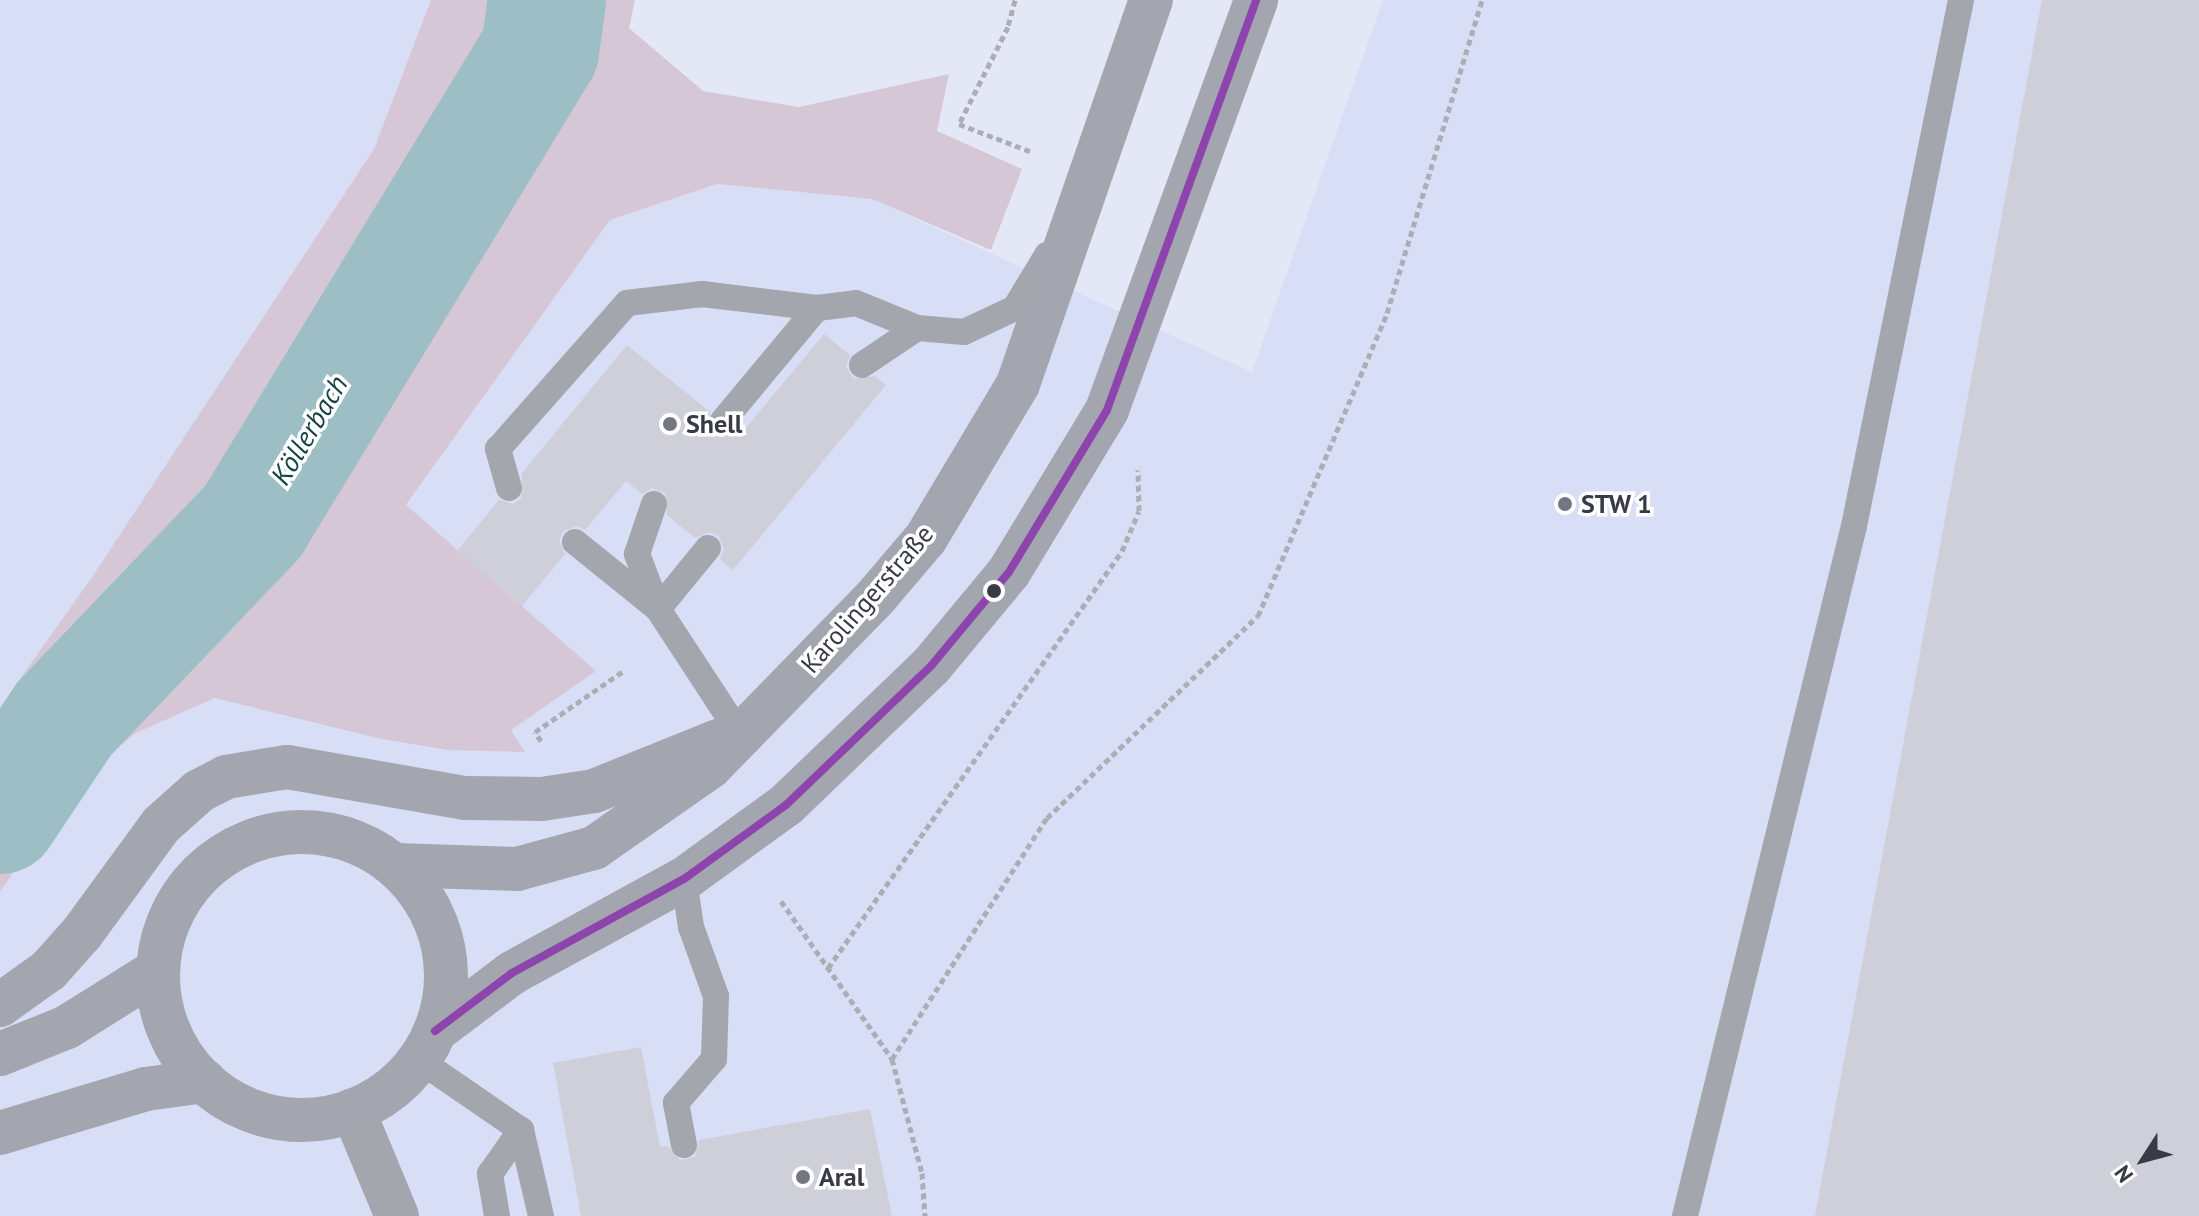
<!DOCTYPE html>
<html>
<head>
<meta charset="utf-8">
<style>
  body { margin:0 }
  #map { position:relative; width:2199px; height:1216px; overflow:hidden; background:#e4e7f5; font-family:"PT Sans",sans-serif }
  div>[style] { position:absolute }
  .built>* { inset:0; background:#d7def6 }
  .green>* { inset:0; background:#d5c7d6 }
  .river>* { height:118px; margin:-59px; padding:0 59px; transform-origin:59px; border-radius:59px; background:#9dbec5 }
  .building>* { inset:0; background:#cecfd9 }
  .path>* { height:5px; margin-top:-2.5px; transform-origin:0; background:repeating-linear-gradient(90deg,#abaeb4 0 6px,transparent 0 10px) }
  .service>* { height:26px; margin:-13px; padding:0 13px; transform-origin:13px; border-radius:13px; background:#a3a6ac }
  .minor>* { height:44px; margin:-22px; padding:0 22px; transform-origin:22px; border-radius:22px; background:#a3a6ac }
  .secondary>* { height:44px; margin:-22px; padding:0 22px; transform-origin:22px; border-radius:22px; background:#a3a6ae }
  .secondary>.ring { margin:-22px; padding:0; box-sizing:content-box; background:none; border:44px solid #a3a6ae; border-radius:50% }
  .bus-1>* { height:8px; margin:-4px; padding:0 4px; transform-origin:4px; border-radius:4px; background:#8e44ad }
  .dots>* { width:22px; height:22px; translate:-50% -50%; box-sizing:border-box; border:4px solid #fff; border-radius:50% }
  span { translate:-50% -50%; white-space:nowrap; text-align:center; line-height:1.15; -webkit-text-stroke:7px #fff; paint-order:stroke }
  .poi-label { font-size:26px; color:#383b45; font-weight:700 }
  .left { translate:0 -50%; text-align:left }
  .street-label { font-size:26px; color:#383b45 }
  .water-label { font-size:28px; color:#174347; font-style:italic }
  .north { position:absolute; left:2103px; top:1120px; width:80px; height:80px; -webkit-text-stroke:6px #fff; paint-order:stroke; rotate:234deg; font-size:22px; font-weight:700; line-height:32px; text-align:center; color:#383b45 }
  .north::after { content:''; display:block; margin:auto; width:28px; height:36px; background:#383b45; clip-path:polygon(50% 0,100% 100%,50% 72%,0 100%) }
</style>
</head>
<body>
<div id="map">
  <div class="built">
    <i style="clip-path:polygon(0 0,431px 0,374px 149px,92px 577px,0 707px)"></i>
    <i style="clip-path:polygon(1383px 0,2199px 0,2199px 1216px,0 1216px,0 892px,74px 783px,136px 733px,215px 698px,406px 506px,610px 220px,717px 184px,872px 199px,1252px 372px)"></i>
  </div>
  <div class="green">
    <i style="clip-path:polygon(431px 0,635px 0,629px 28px,703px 91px,799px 107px,949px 74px,937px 131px,1022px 169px,991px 250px,872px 199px,717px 184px,610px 220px,406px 505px,596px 671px,511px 730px,525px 752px,448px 750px,377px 738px,215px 698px,136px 733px,74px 783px,0 892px,0 707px,92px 577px,374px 149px)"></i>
  </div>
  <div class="river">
    <i style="left:0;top:815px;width:115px;rotate:-56.3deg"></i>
    <i style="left:64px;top:719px;width:274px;rotate:-46.3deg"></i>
    <i style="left:253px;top:521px;width:552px;rotate:-58.64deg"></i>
    <i style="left:540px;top:50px;width:50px;rotate:-82deg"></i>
  </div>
  <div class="building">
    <i style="clip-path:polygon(2042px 0,2199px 0,2199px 1216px,1815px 1216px)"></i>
    <i style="clip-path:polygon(824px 334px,850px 355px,846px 367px,854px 379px,875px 376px,886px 385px,733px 570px,720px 559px,724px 550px,719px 536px,710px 532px,695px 538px,667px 515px,665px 493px,652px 488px,642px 494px,626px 481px,585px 530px,577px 526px,563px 531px,559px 540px,565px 554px,522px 606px,457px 551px,499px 500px,513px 504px,521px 499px,522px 473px,627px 345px,710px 412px,707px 428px,720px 438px,734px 432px,739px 436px)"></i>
    <i style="clip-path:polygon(641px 1047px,660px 1147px,668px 1146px,680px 1160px,695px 1157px,699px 1140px,870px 1109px,892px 1216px,581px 1216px,553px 1063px)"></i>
  </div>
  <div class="path">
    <i style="left:1015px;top:0;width:28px;rotate:105deg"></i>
    <i style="left:1008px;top:27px;width:109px;rotate:116.8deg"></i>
    <i style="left:959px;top:124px;width:78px;rotate:21deg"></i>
    <i style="left:541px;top:741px;width:11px;rotate:-124deg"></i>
    <i style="left:535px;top:732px;width:106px;rotate:-34.6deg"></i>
    <i style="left:781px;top:901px;width:193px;rotate:54.9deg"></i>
    <i style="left:892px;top:1059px;width:118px;rotate:75.3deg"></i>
    <i style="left:922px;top:1173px;width:43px;rotate:86deg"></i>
    <i style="left:828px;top:968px;width:510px;rotate:-54.81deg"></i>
    <i style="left:1122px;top:551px;width:43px;rotate:-67deg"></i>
    <i style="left:1139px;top:511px;width:41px;rotate:-91.4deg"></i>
    <i style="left:892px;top:1059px;width:287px;rotate:-57.3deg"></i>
    <i style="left:1047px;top:818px;width:292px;rotate:-43.8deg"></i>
    <i style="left:1258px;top:616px;width:329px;rotate:-66.9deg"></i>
    <i style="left:1387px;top:313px;width:327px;rotate:-73.1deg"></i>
  </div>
  <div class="service">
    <i style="left:862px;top:365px;width:66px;rotate:-33.9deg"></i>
    <i style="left:917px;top:328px;width:47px;rotate:4.9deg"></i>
    <i style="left:964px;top:332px;width:56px;rotate:-25.2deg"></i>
    <i style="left:1015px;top:308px;width:62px;rotate:-58.9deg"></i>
    <i style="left:722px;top:422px;width:148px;rotate:-50.2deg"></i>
    <i style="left:817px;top:308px;width:39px;rotate:-7deg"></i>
    <i style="left:856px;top:303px;width:66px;rotate:22.3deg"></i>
    <i style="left:509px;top:488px;width:41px;rotate:-105.8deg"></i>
    <i style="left:498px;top:449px;width:195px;rotate:-48.5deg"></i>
    <i style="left:627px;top:303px;width:76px;rotate:-6.8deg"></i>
    <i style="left:702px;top:294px;width:116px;rotate:6.9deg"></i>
    <i style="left:654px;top:504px;width:53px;rotate:108.8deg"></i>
    <i style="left:637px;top:554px;width:59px;rotate:69.1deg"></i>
    <i style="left:575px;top:542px;width:107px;rotate:38.9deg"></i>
    <i style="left:708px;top:548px;width:79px;rotate:129.3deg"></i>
    <i style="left:658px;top:609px;width:148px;rotate:56.8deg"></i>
    <i style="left:419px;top:1060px;width:124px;rotate:34.5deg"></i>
    <i style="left:521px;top:1130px;width:88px;rotate:76.9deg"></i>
    <i style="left:684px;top:1145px;width:43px;rotate:-100.8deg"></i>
    <i style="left:676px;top:1103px;width:58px;rotate:-49.2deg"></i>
    <i style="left:714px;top:1059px;width:63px;rotate:-88.2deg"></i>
    <i style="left:716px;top:996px;width:73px;rotate:-109.9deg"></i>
    <i style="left:691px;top:927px;width:49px;rotate:-98.3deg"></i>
    <i style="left:497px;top:1216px;width:43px;rotate:-99.5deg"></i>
    <i style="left:490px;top:1174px;width:54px;rotate:-54.8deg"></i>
    <i style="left:1685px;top:1216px;width:710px;rotate:-76.24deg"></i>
    <i style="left:1854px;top:526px;width:537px;rotate:-78.5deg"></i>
  </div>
  <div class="minor">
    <i style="left:353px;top:1110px;width:115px;rotate:67.5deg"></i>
  </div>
  <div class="secondary">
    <i class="ring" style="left:158px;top:832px;width:244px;height:244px"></i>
    <i style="left:395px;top:865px;width:122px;rotate:1.9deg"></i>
    <i style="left:517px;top:869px;width:80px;rotate:-15.3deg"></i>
    <i style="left:594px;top:848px;width:141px;rotate:-34.9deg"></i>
    <i style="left:710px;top:767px;width:236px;rotate:-45.7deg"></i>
    <i style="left:875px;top:598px;width:79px;rotate:-49.6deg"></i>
    <i style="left:926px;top:538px;width:179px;rotate:-59.1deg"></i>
    <i style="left:1018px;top:384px;width:406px;rotate:-70.9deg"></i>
    <i style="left:0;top:1005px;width:60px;rotate:-35.5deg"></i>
    <i style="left:49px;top:970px;width:50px;rotate:-48.3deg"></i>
    <i style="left:82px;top:933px;width:134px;rotate:-53.8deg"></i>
    <i style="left:161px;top:825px;width:51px;rotate:-41.8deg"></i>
    <i style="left:199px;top:791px;width:30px;rotate:-27deg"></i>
    <i style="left:226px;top:777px;width:62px;rotate:-9.3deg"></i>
    <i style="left:287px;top:767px;width:181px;rotate:9.9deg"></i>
    <i style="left:465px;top:798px;width:77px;rotate:0.7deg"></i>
    <i style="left:542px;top:799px;width:53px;rotate:-8.7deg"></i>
    <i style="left:594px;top:791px;width:134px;rotate:-22deg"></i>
    <i style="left:435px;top:1031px;width:96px;rotate:-37deg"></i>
    <i style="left:512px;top:973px;width:196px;rotate:-28.7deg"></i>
    <i style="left:684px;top:879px;width:126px;rotate:-36deg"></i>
    <i style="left:786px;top:805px;width:201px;rotate:-43.8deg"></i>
    <i style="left:931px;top:666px;width:122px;rotate:-50.3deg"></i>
    <i style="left:1009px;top:572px;width:189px;rotate:-58.8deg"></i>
    <i style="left:1107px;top:410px;width:436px;rotate:-70deg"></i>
    <i style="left:0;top:1054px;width:72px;rotate:-21.9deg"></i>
    <i style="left:67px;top:1027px;width:107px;rotate:-32.1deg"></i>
    <i style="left:0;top:1133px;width:152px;rotate:-16.8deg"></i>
    <i style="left:146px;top:1089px;width:59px;rotate:-7.9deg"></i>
  </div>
  <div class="bus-1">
    <i style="left:435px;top:1031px;width:96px;rotate:-37deg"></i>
    <i style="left:512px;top:973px;width:196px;rotate:-28.7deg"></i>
    <i style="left:684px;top:879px;width:126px;rotate:-36deg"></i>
    <i style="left:786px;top:805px;width:201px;rotate:-43.8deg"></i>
    <i style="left:931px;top:666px;width:122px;rotate:-50.3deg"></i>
    <i style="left:1009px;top:572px;width:189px;rotate:-58.8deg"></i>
    <i style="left:1107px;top:410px;width:436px;rotate:-70deg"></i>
  </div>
  <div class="dots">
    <i style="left:670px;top:424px;background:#747783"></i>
    <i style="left:1565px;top:504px;background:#747783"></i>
    <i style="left:994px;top:591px;background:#383b45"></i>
    <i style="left:803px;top:1177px;background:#747783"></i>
  </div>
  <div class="poi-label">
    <span class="left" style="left:686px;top:424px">Shell</span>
    <span class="left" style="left:1581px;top:504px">STW 1</span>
    <span class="left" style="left:819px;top:1177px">Aral</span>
  </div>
  <div class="street-label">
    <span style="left:867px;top:599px;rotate:-49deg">Karolingerstraße</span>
  </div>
  <div class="water-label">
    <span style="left:309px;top:430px;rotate:-59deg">Köllerbach</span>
  </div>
  <div class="north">N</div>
</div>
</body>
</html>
